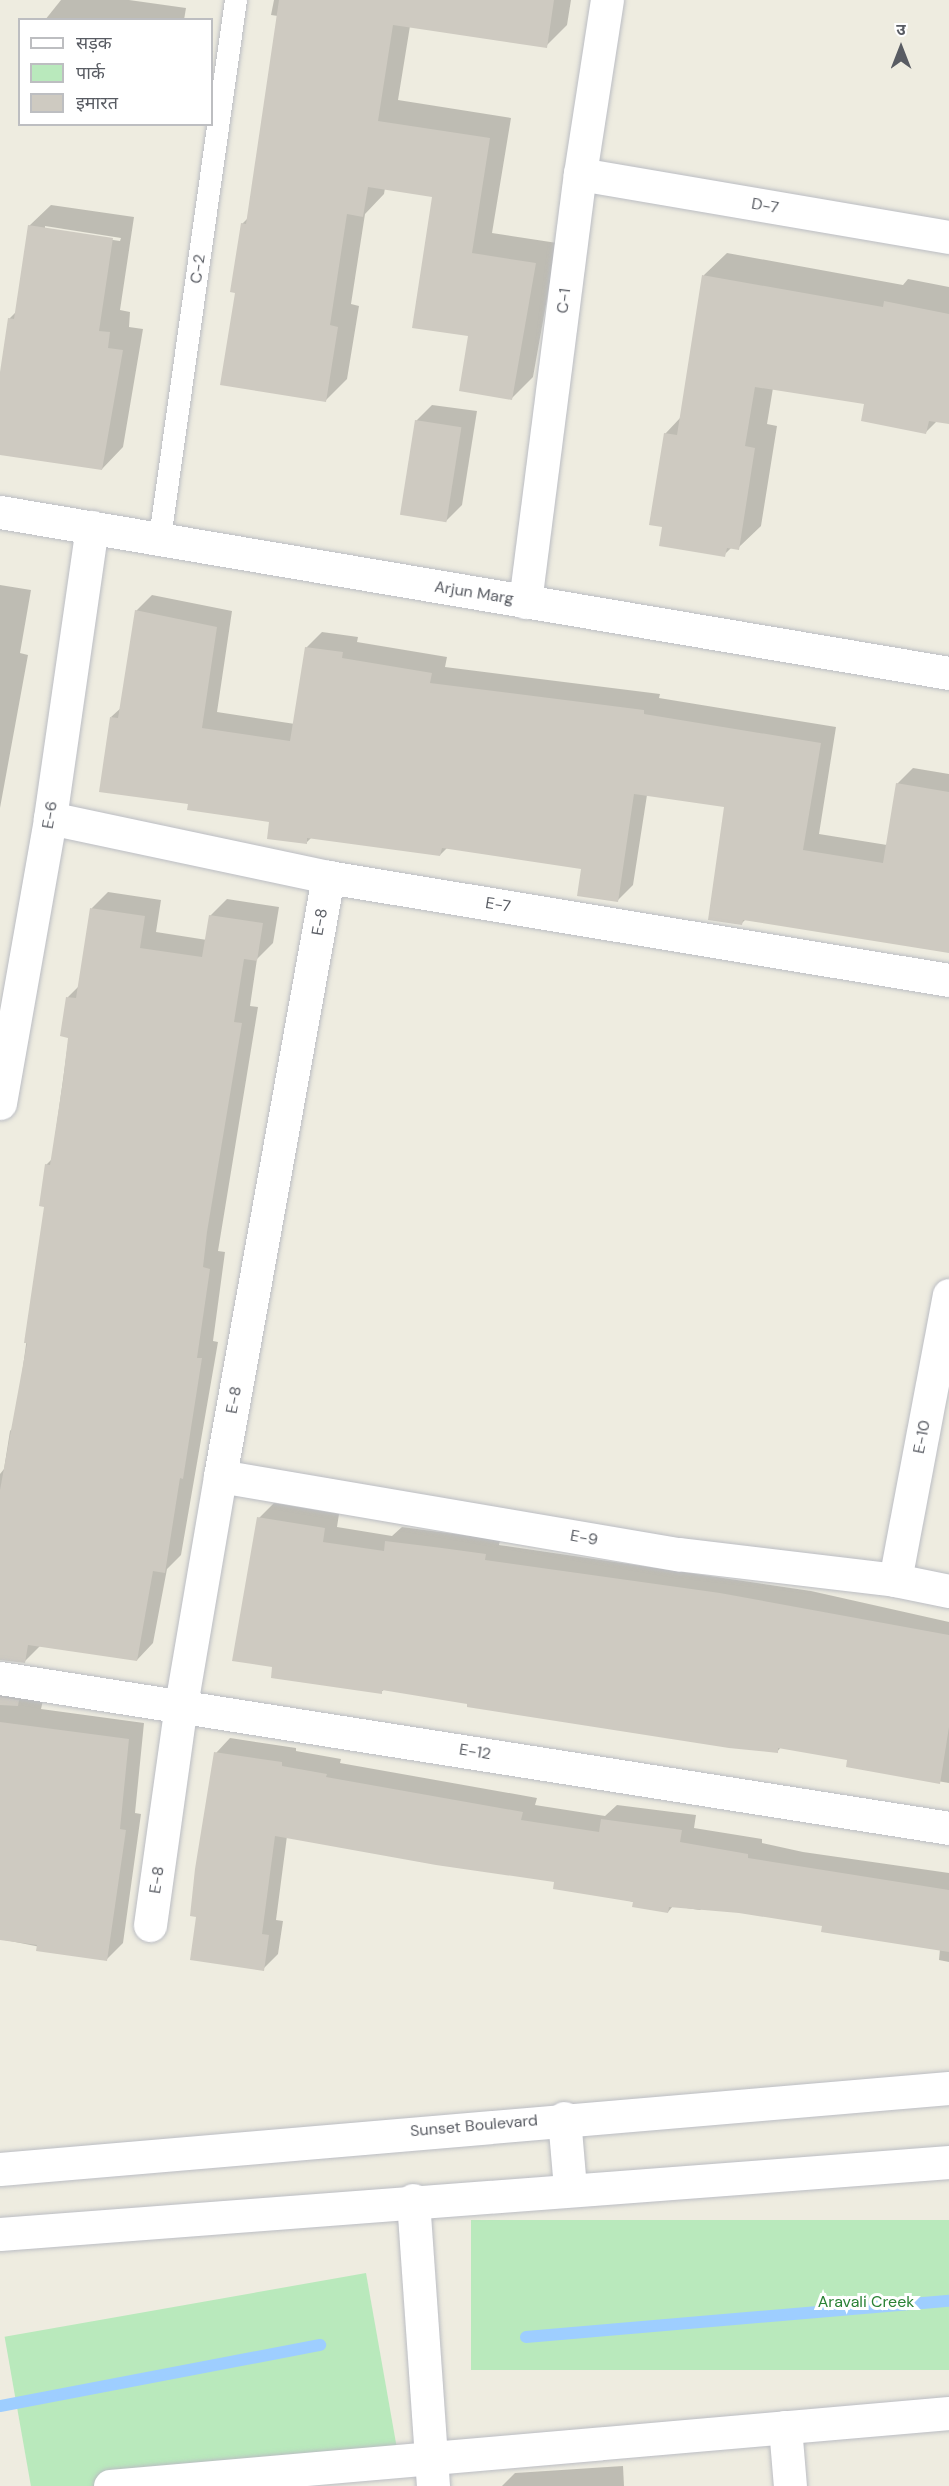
<!DOCTYPE html>
<html>
<head>
<meta charset="utf-8">
<style>
  body { margin:0 }
  #map { position:relative; width:949px; height:2486px; overflow:hidden; background:#eeece0; font-family:"DM Sans","Noto Sans Devanagari",sans-serif }
  div>[style] { position:absolute }
  .green>* { inset:0; background:#b9e9bc; transform-origin:0 0 }
  .shadow>* { inset:0; background:#0003 }
  .stream>* { height:12px; margin:-6px; padding:0 6px; transform-origin:6px; border-radius:6px; background:#9eceff }
  .building>* { inset:0; background:#cecac1; transform-origin:0 0 }
  .roads { filter:drop-shadow(0 0 2px #bbbdc3) drop-shadow(0 0 2px #bbbdc3) }
  .service>* { height:22px; margin:-11px; padding:0 11px; transform-origin:11px; border-radius:11px; background:#fff }
  .minor>* { height:33px; margin:-16.5px; padding:0 16.5px; transform-origin:16.5px; border-radius:16.5px; background:#fff }
  .secondary>* { height:33px; margin:-16.5px; padding:0 16.5px; transform-origin:16.5px; border-radius:16.5px; background:#fff }
  span { translate:-50% -50%; white-space:nowrap; text-align:center; line-height:1.15; -webkit-text-stroke:6px #fff; paint-order:stroke }
  .street-label { font-size:16px; color:#595c63 }
  .park-label { font-size:16px; color:#2a8235 }
  .legend { position:absolute; left:18px; top:18px; width:195px; height:108px; box-sizing:border-box; background:#fff; border:2px solid #bdbec1; margin:0; padding:8px 10px; list-style:none; font-size:18px; color:#595c63 }
  .legend li { display:flex; align-items:center; gap:12px; height:30px }
  .legend b { width:30px; border:2px solid #bdbec1 }
  .north { position:absolute; left:871px; top:18px; width:60px; height:60px; -webkit-text-stroke:4px #fff; paint-order:stroke; rotate:0deg; font-size:16px; font-weight:700; line-height:24px; text-align:center; color:#595c63 }
  .north::after { content:''; display:block; margin:auto; width:21px; height:27px; background:#595c63; clip-path:polygon(50% 0,100% 100%,50% 72%,0 100%) }
</style>
</head>
<body>
<div id="map">
  <div class="green">
    <i style="left:949px;top:2220px;width:150px;height:478px;rotate:90deg"></i>
    <i style="left:366px;top:2273px;width:175px;height:367px;rotate:80deg"></i>
  </div>
  <div class="shadow">
    <i style="clip-path:polygon(61px 0,129px 0,186px 8px,184px 20px,45px 20px)"></i>
    <i style="clip-path:polygon(274px 0,571px 0,567px 25px,546px 46px,410px 26px,398px 100px,511px 118px,492px 233px,557px 243px,533px 377px,512px 398px,469px 335px,434px 196px,385px 188px,384px 194px,365px 214px,351px 304px,359px 306px,347px 379px,326px 400px,236px 291px,242px 224px,249px 217px,278px 16px,271px 15px)"></i>
    <i style="clip-path:polygon(evenodd,51px 205px,134px 217px,120px 310px,130px 312px,129px 327px,143px 329px,123px 447px,102px 469px,0 454px,0 381px,9px 319px,17px 311px,29px 226px,51px 205px,45px 226px,121px 238px,120px 241px,45px 230px,45px 226px)"></i>
    <i style="clip-path:polygon(727px 253px,903px 285px,908px 279px,949px 287px,949px 423px,937px 421px,926px 432px,866px 403px,773px 388px,767px 424px,777px 426px,761px 526px,738px 548px,732px 547px,724px 555px,664px 525px,665px 434px,681px 417px,704px 275px)"></i>
    <i style="clip-path:polygon(432px 405px,477px 411px,462px 505px,446px 521px,416px 421px)"></i>
    <i style="clip-path:polygon(0 585px,31px 590px,20px 653px,28px 655px,0 808px)"></i>
    <i style="clip-path:polygon(152px 595px,232px 611px,217px 712px,295px 724px,306px 648px,322px 632px,358px 637px,357px 642px,447px 657px,445px 667px,660px 694px,659px 698px,836px 727px,819px 834px,887px 845px,897px 784px,913px 768px,949px 774px,949px 952px,746px 919px,742px 923px,726px 806px,647px 795px,633px 885px,617px 901px,582px 868px,447px 848px,440px 855px,312px 837px,306px 843px,271px 821px,190px 803px,111px 717px,122px 707px,136px 611px)"></i>
    <i style="clip-path:polygon(108px 892px,161px 900px,156px 932px,207px 940px,210px 916px,227px 899px,279px 907px,273px 943px,257px 959px,250px 1006px,258px 1007px,218px 1251px,225px 1252px,213px 1341px,218px 1342px,181px 1555px,167px 1569px,153px 1643px,137px 1660px,41px 1645px,25px 1661px,0 1659px,0 1474px,4px 1469px,10px 1431px,15px 1425px,45px 1206px,46px 1165px,52px 1159px,69px 1036px,68px 997px,80px 985px,92px 908px)"></i>
    <i style="clip-path:polygon(274px 1503px,339px 1514px,337px 1527px,392px 1536px,402px 1527px,500px 1540px,499px 1545px,811px 1591px,949px 1622px,949px 1783px,848px 1766px,849px 1758px,781px 1747px,777px 1752px,385px 1689px,381px 1692px,274px 1666px,259px 1518px)"></i>
    <i style="clip-path:polygon(0 1665px,45px 1692px,41px 1709px,144px 1723px,135px 1813px,141px 1814px,123px 1943px,106px 1960px,0 1939px)"></i>
    <i style="clip-path:polygon(230px 1738px,296px 1748px,296px 1751px,341px 1759px,340px 1763px,537px 1798px,535px 1805px,605px 1816px,617px 1805px,696px 1815px,694px 1828px,762px 1839px,762px 1843px,803px 1852px,949px 1873px,949px 1962px,939px 1960px,940px 1949px,823px 1925px,704px 1907px,700px 1910px,673px 1906px,668px 1912px,556px 1880px,287px 1836px,276px 1920px,283px 1921px,278px 1954px,263px 1969px,216px 1753px)"></i>
    <i style="clip-path:polygon(623px 2466px,624px 2486px,502px 2486px,515px 2473px)"></i>
  </div>
  <div class="stream">
    <i style="left:526px;top:2337px;width:425px;rotate:-4.9deg"></i>
    <i style="left:0;top:2406px;width:326px;rotate:-10.8deg"></i>
  </div>
  <div class="building">
    <i style="clip-path:polygon(279px 0,554px 0,547px 48px,393px 25px,378px 121px,490px 138px,472px 253px,536px 263px,512px 400px,459px 391px,468px 336px,412px 328px,432px 197px,368px 187px,363px 217px,347px 214px,330px 325px,338px 327px,326px 402px,220px 385px,235px 293px,230px 292px,241px 223px,246px 224px)"></i>
    <i style="clip-path:polygon(28px 225px,113px 238px,99px 331px,110px 332px,108px 348px,123px 350px,102px 470px,0 455px,0 372px,8px 318px,14px 319px)"></i>
    <i style="clip-path:polygon(702px 275px,883px 307px,884px 301px,949px 314px,949px 424px,929px 421px,926px 434px,861px 421px,864px 404px,755px 387px,745px 446px,755px 448px,739px 550px,727px 548px,725px 557px,659px 546px,662px 527px,649px 525px,664px 433px,677px 435px)"></i>
    <i style="left:415px;top:420px;width:47px;height:96px;rotate:9deg"></i>
    <i style="clip-path:polygon(135px 610px,217px 627px,202px 728px,290px 741px,305px 647px,343px 652px,342px 658px,432px 673px,430px 683px,644px 710px,644px 714px,821px 743px,803px 850px,883px 863px,896px 783px,949px 792px,949px 953px,743px 920px,742px 925px,708px 920px,724px 807px,634px 794px,618px 902px,577px 896px,581px 869px,442px 848px,440px 856px,307px 838px,307px 844px,267px 839px,269px 822px,187px 810px,188px 804px,99px 792px,110px 717px,118px 718px)"></i>
    <i style="clip-path:polygon(90px 908px,145px 916px,140px 948px,202px 957px,209px 915px,263px 923px,257px 961px,244px 959px,234px 1022px,242px 1023px,207px 1232px,203px 1267px,210px 1269px,197px 1358px,202px 1358px,183px 1479px,180px 1478px,165px 1573px,153px 1571px,137px 1661px,28px 1645px,25px 1663px,0 1660px,0 1490px,27px 1343px,24px 1343px,44px 1207px,39px 1206px,45px 1164px,50px 1165px,63px 1081px,68px 1038px,60px 1036px,66px 997px,76px 998px)"></i>
    <i style="clip-path:polygon(257px 1517px,325px 1528px,323px 1542px,384px 1551px,385px 1541px,442px 1548px,486px 1554px,485px 1560px,720px 1593px,949px 1635px,949px 1727px,940px 1784px,846px 1767px,847px 1760px,778px 1748px,778px 1753px,729px 1748px,467px 1707px,467px 1704px,382px 1690px,382px 1694px,271px 1678px,272px 1667px,232px 1661px)"></i>
    <i style="clip-path:polygon(0 1697px,19px 1700px,18px 1706px,0 1705px)"></i>
    <i style="clip-path:polygon(0 1722px,129px 1739px,120px 1829px,126px 1830px,107px 1961px,36px 1951px,37px 1945px,0 1940px)"></i>
    <i style="clip-path:polygon(214px 1752px,282px 1762px,282px 1766px,327px 1774px,326px 1777px,523px 1812px,521px 1820px,599px 1832px,601px 1819px,682px 1830px,680px 1842px,748px 1854px,748px 1858px,949px 1890px,949px 1952px,821px 1932px,822px 1926px,739px 1913px,669px 1907px,668px 1913px,632px 1907px,633px 1902px,553px 1889px,554px 1882px,436px 1865px,275px 1836px,262px 1934px,269px 1935px,264px 1971px,190px 1960px,196px 1917px,190px 1916px,195px 1869px)"></i>
  </div>
  <div class="roads">
    <div class="service">
      <i style="left:160px;top:538px;width:543px;rotate:-81.96deg"></i>
    </div>
    <div class="minor">
      <i style="left:580px;top:174px;width:374px;rotate:9.7deg"></i>
      <i style="left:0;top:512px;width:963px;rotate:9.63deg"></i>
      <i style="left:525px;top:602px;width:432px;rotate:-82.7deg"></i>
      <i style="left:580px;top:174px;width:176px;rotate:-81.2deg"></i>
      <i style="left:50px;top:818px;width:284px;rotate:12deg"></i>
      <i style="left:328px;top:877px;width:629px;rotate:9.42deg"></i>
      <i style="left:0;top:1103px;width:289px;rotate:-80deg"></i>
      <i style="left:50px;top:818px;width:294px;rotate:-81.8deg"></i>
      <i style="left:220px;top:1476px;width:465px;rotate:9.7deg"></i>
      <i style="left:678px;top:1554px;width:219px;rotate:6.8deg"></i>
      <i style="left:895px;top:1580px;width:55px;rotate:11.5deg"></i>
      <i style="left:895px;top:1580px;width:290px;rotate:-79.3deg"></i>
      <i style="left:0;top:1678px;width:961px;rotate:8.98deg"></i>
      <i style="left:150px;top:1925px;width:222px;rotate:-82deg"></i>
      <i style="left:181px;top:1705px;width:232px;rotate:-80.3deg"></i>
      <i style="left:220px;top:1476px;width:609px;rotate:-79.78deg"></i>
      <i style="left:413px;top:2200px;width:287px;rotate:86deg"></i>
      <i style="left:785px;top:2427px;width:59px;rotate:85.2deg"></i>
      <i style="left:110px;top:2486px;width:842px;rotate:-4.97deg"></i>
    </div>
    <div class="secondary">
      <i style="left:564px;top:2118px;width:70px;rotate:85.1deg"></i>
      <i style="left:0;top:2169px;width:952px;rotate:-4.88deg"></i>
      <i style="left:0;top:2234px;width:952px;rotate:-4.34deg"></i>
    </div>
  </div>
  <div class="street-label">
    <span style="left:765px;top:206px;rotate:10deg">D-7</span>
    <span style="left:198px;top:269px;rotate:-82deg">C-2</span>
    <span style="left:564px;top:301px;rotate:-83deg">C-1</span>
    <span style="left:474px;top:593px;rotate:9deg">Arjun Marg</span>
    <span style="left:50px;top:815px;rotate:-81deg">E-6</span>
    <span style="left:498px;top:905px;rotate:9deg">E-7</span>
    <span style="left:320px;top:922px;rotate:-80deg">E-8</span>
    <span style="left:234px;top:1400px;rotate:-80deg">E-8</span>
    <span style="left:922px;top:1437px;rotate:-79deg">E-10</span>
    <span style="left:584px;top:1538px;rotate:10deg">E-9</span>
    <span style="left:475px;top:1752px;rotate:9deg">E-12</span>
    <span style="left:157px;top:1880px;rotate:-82deg">E-8</span>
    <span style="left:474px;top:2126px;rotate:-5deg">Sunset Boulevard</span>
  </div>
  <div class="park-label">
    <span style="left:866px;top:2302px">Aravali Creek</span>
  </div>
  <ul class="legend">
  <li><b style="height:8px;background:#fff"></b>सड़क</li>
  <li><b style="height:16px;background:#b9e9bc"></b>पार्क</li>
  <li><b style="height:16px;background:#cecac1"></b>इमारत</li>
  </ul>
  <div class="north">उ</div>
</div>
</body>
</html>
